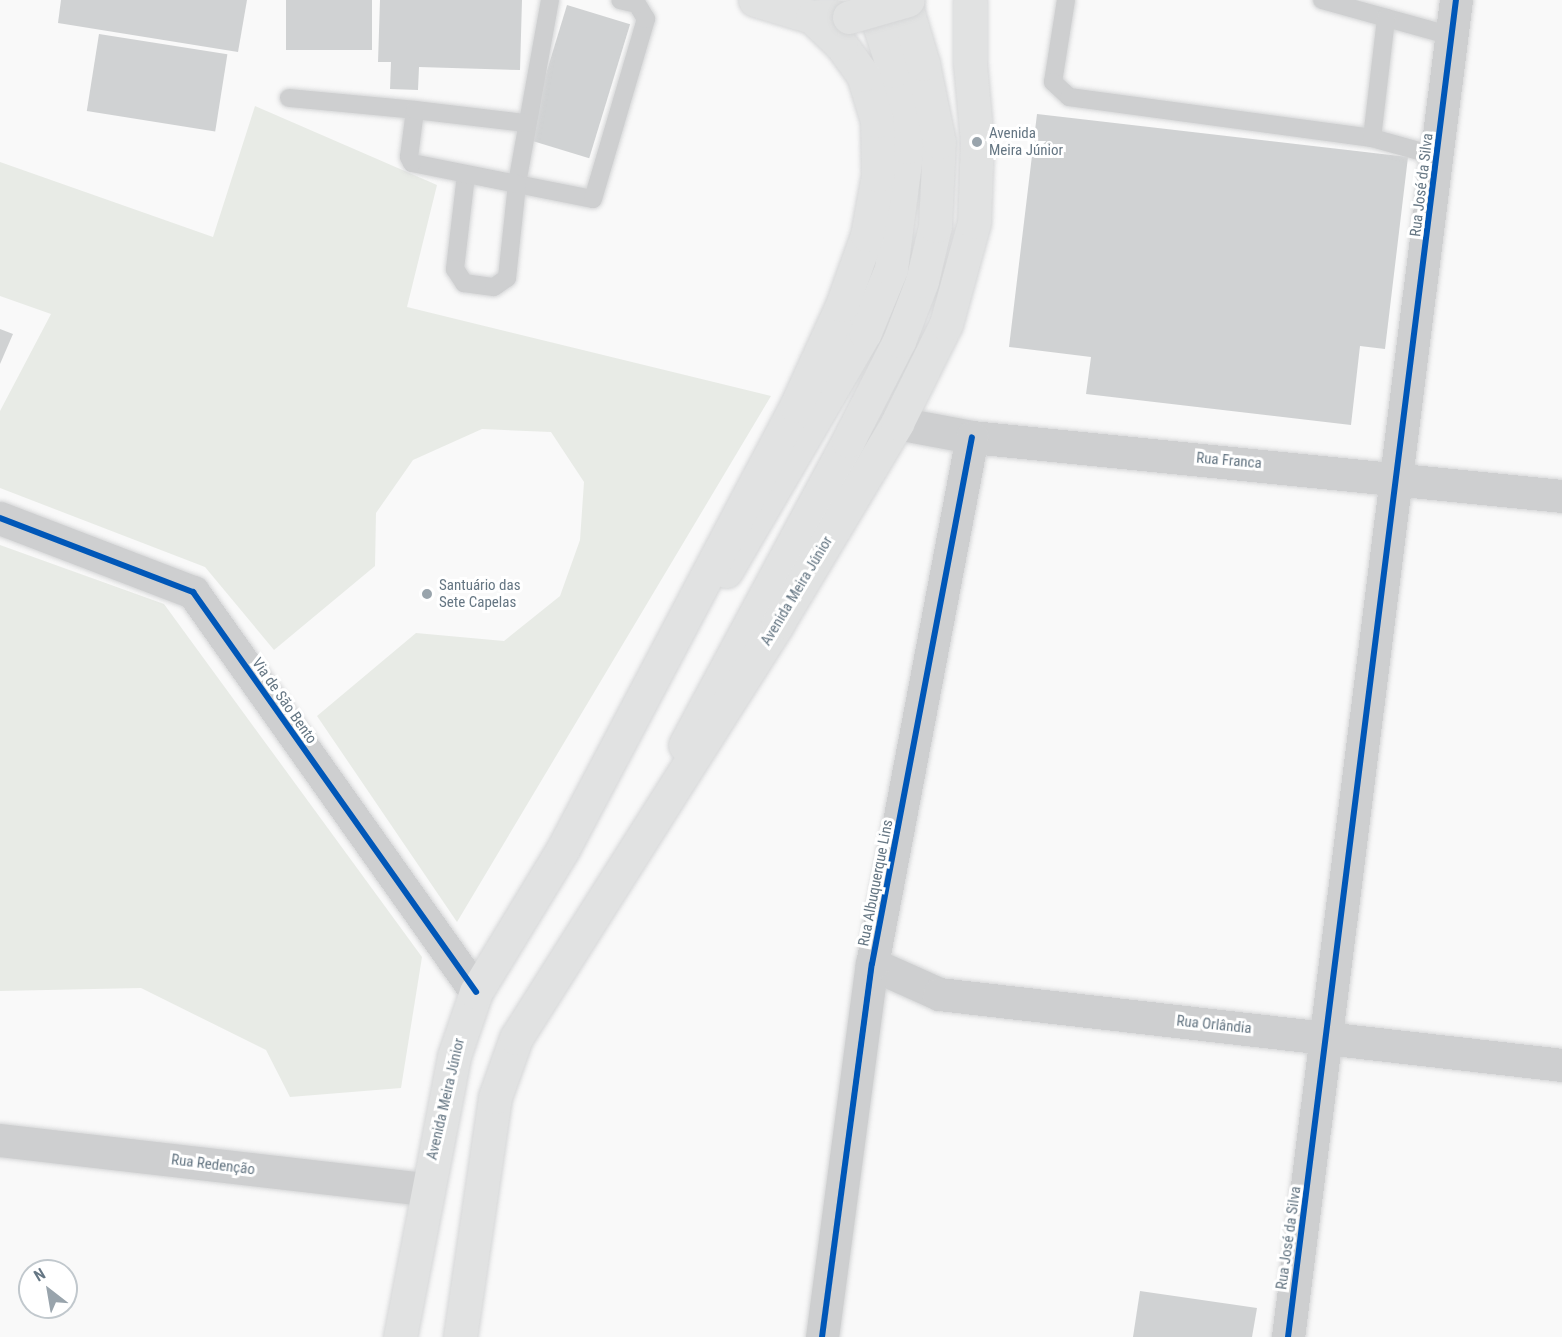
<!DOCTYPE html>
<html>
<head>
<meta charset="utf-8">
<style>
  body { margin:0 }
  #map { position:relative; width:1562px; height:1337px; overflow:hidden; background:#f9f9f9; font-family:"Roboto Condensed",sans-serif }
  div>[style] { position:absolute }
  .green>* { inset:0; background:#e8ebe6 }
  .building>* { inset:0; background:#d0d2d3; transform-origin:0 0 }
  .roads { filter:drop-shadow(0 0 2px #d5d6d7) drop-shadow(0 0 2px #d5d6d7) }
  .lane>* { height:18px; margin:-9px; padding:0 9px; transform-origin:9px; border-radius:9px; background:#cecfd0 }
  .street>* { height:33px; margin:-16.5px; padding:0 16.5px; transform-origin:16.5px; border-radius:16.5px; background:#cecfd0 }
  .secondary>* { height:33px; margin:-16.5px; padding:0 16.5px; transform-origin:16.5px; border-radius:16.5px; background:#e1e2e2 }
  .primary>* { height:33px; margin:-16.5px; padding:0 16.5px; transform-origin:16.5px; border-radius:16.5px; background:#e1e2e2 }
  .bridges { filter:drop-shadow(0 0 2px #d5d6d7) drop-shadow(0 0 2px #d5d6d7) }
  .primary-bridge>* { height:33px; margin:-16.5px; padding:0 16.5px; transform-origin:16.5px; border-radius:16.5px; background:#e1e2e2 }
  .cycleway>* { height:6px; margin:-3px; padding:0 3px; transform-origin:3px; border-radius:3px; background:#0057b8 }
  .dots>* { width:16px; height:16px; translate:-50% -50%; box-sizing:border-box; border:3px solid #fff; border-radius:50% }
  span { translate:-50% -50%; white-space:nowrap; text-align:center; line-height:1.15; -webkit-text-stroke:6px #fff; paint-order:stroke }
  .poi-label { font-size:15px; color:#657683 }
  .left { translate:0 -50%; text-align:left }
  .street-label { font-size:15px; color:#657683 }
  .north { position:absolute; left:18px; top:1259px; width:60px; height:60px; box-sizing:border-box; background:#fff; border:2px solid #c1c8cd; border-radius:50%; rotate:329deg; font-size:16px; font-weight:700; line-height:24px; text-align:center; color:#657683 }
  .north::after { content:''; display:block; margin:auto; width:21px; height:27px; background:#99a4ac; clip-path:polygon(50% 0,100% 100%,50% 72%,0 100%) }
</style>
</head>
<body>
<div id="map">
  <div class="green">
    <i style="clip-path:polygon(255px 106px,437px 185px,407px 307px,771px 396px,457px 922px,317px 716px,416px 633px,504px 641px,560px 596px,580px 540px,584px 482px,551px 432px,482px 429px,413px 460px,376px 513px,375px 566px,274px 650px,205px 567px,0 488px,0 411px,51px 314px,0 296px,0 162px,213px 237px)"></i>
    <i style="clip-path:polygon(0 545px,164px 604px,422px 957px,401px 1088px,290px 1097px,266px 1050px,141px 988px,0 991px)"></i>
  </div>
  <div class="building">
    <i style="clip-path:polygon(61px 0,247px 0,238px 52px,58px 23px)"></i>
    <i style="left:286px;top:0;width:86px;height:50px"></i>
    <i style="clip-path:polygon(380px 0,522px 0,520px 70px,419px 67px,418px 90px,390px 89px,391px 62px,378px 62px)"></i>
    <i style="left:567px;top:5px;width:66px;height:140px;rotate:17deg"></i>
    <i style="left:99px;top:34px;width:130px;height:78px;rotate:9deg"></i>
    <i style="clip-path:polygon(1037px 114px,1408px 157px,1385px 349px,1360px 346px,1351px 425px,1086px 394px,1091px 357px,1009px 347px)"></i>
    <i style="clip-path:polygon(0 329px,13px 334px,0 364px)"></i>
    <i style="clip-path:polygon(1140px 1291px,1257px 1308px,1252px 1337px,1133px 1337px)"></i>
  </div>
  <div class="roads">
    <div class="lane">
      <i style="left:550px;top:0;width:187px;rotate:100.2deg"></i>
      <i style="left:517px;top:184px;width:77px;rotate:11.2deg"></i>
      <i style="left:593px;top:199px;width:188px;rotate:-73.6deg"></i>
      <i style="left:646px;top:19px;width:17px;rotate:-121deg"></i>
      <i style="left:637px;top:4px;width:17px;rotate:-167deg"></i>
      <i style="left:1066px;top:0;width:83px;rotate:99deg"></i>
      <i style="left:1053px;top:82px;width:22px;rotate:43deg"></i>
      <i style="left:1069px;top:97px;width:306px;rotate:7.7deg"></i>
      <i style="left:1372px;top:138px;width:67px;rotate:15.5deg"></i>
      <i style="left:1322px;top:0;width:135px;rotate:15.5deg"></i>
      <i style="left:289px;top:98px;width:127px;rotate:5.4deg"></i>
      <i style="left:1372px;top:138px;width:121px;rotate:-83.3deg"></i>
      <i style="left:466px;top:175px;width:95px;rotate:96.7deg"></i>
      <i style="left:455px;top:269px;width:17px;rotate:57deg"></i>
      <i style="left:464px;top:283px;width:30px;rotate:8deg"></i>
      <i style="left:494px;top:287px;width:16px;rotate:-35deg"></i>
      <i style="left:507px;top:278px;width:95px;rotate:-83.9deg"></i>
      <i style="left:517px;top:184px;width:107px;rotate:-168.7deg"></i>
      <i style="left:412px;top:163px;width:7px;rotate:-117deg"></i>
      <i style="left:409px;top:157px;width:47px;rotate:-82.7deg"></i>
      <i style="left:415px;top:110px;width:112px;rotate:6.7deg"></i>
    </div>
    <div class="street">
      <i style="left:897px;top:423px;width:76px;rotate:10.6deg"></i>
      <i style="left:972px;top:437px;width:593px;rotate:5.71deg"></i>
      <i style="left:0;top:518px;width:207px;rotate:21deg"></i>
      <i style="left:193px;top:592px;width:490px;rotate:54.7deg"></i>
      <i style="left:872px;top:964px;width:73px;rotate:24.1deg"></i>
      <i style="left:939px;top:994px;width:627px;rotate:6.5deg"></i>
      <i style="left:0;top:1140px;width:429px;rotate:6.6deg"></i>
      <i style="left:822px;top:1337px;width:376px;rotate:-82.4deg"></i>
      <i style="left:872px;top:964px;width:536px;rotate:-79.26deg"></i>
      <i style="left:1288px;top:1337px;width:1348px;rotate:-82.84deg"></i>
    </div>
    <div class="secondary">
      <i style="left:726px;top:571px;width:276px;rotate:-59.8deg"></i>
      <i style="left:865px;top:332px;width:68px;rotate:-67.6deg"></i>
      <i style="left:891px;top:269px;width:123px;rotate:-82.5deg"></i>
      <i style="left:907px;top:147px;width:77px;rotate:-99.7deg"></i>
      <i style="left:894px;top:71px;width:75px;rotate:-107.9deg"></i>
      <i style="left:685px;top:745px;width:345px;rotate:-61.8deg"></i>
      <i style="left:848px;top:441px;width:112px;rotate:-63deg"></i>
      <i style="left:899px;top:341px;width:64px;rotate:-69deg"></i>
      <i style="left:922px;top:281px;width:57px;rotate:-76.7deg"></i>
      <i style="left:935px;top:226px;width:84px;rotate:-87.3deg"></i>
      <i style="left:939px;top:142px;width:80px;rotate:-101.6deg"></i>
      <i style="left:923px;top:64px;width:67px;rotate:-106.5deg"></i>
    </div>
    <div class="primary">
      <i style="left:755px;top:0;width:59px;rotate:16.6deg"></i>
      <i style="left:812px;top:17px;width:23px"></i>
      <i style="left:400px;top:1337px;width:286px;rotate:-79.1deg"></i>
      <i style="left:454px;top:1056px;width:68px;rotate:-71deg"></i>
      <i style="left:476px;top:992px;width:167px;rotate:-58.7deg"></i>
      <i style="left:563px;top:849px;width:501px;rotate:-62.26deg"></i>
      <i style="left:796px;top:406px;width:111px;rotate:-65.5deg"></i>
      <i style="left:842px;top:305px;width:74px;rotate:-70.3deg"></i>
      <i style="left:867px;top:235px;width:61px;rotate:-79.6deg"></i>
      <i style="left:878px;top:175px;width:54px;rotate:-91.1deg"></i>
      <i style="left:877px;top:121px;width:48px;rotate:-106.9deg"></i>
      <i style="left:863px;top:75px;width:37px;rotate:-126deg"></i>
      <i style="left:841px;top:45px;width:40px;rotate:-136deg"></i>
      <i style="left:460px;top:1337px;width:243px;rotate:-81.7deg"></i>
      <i style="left:495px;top:1097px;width:63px;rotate:-70.4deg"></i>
      <i style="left:516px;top:1038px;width:491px;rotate:-57.7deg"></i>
      <i style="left:778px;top:623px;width:233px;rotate:-59.2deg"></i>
      <i style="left:897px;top:423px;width:110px;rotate:-63.7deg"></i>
      <i style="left:946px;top:324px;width:106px;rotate:-74.6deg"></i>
      <i style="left:974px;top:222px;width:80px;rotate:-87.9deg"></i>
      <i style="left:977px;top:142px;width:78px;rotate:-95.1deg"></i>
      <i style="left:970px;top:64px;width:64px;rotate:-90deg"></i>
    </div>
  </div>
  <div class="bridges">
    <div class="primary-bridge">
      <i style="left:849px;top:17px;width:61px;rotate:-16.1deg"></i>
    </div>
  </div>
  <div class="cycleway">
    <i style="left:0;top:518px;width:207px;rotate:21deg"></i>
    <i style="left:193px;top:592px;width:490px;rotate:54.7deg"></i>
    <i style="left:822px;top:1337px;width:376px;rotate:-82.4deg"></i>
    <i style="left:872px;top:964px;width:536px;rotate:-79.26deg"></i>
    <i style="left:1288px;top:1337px;width:1348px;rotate:-82.84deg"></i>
  </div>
  <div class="dots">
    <i style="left:977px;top:142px;background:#99a4ac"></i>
    <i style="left:427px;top:594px;background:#99a4ac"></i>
  </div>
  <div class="poi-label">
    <span class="left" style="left:989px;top:142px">Avenida<br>Meira Júnior</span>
    <span class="left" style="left:439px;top:594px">Santuário das<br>Sete Capelas</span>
  </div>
  <div class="street-label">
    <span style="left:1422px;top:185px;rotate:-83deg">Rua José da Silva</span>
    <span style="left:1229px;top:461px;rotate:5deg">Rua Franca</span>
    <span style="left:797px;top:591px;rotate:-59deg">Avenida Meira Júnior</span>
    <span style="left:284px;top:701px;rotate:55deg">Via de São Bento</span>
    <span style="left:876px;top:883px;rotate:-79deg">Rua Albuquerque Lins</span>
    <span style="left:1214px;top:1025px;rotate:6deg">Rua Orlândia</span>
    <span style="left:446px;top:1099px;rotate:-77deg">Avenida Meira Júnior</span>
    <span style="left:213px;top:1165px;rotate:7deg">Rua Redenção</span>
    <span style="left:1289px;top:1238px;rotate:-82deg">Rua José da Silva</span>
  </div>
  <div class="north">N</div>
</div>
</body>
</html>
